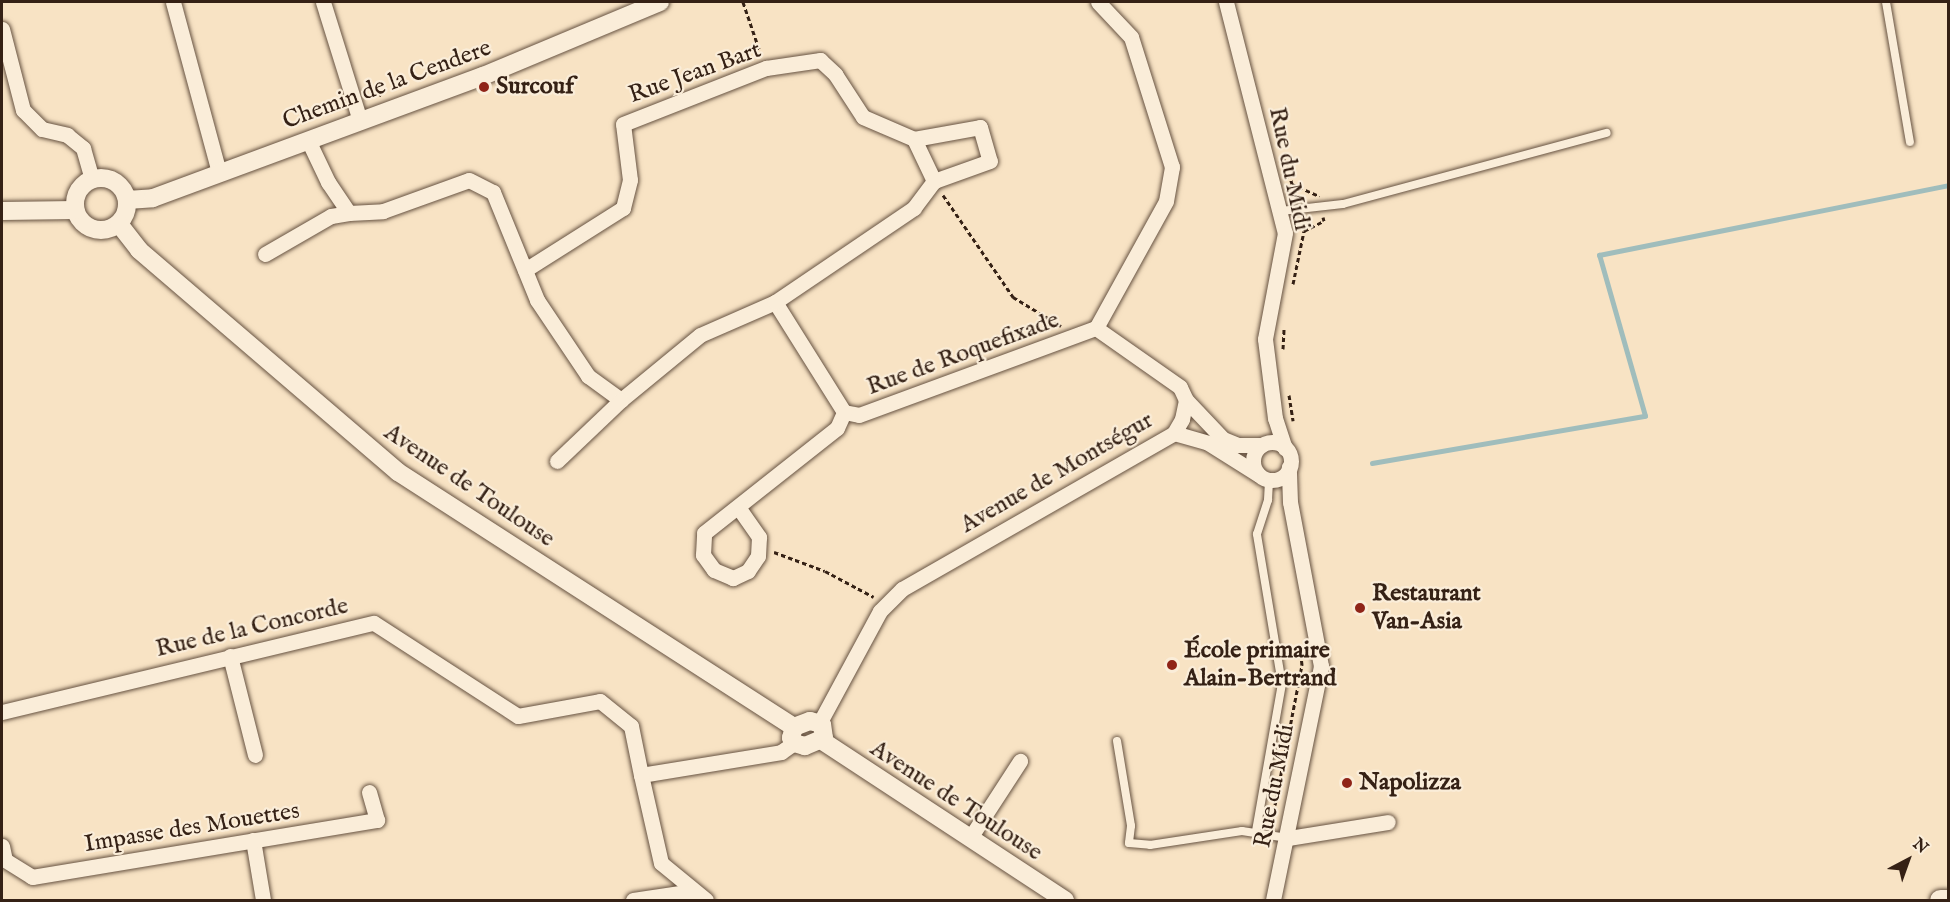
<!DOCTYPE html>
<html>
<head>
<meta charset="utf-8">
<style>
  body { margin:0 }
  #map { position:relative; width:1950px; height:902px; overflow:hidden; background:#f8e3c4; font-family:"IM FELL English",serif }
  div>[style] { position:absolute }
  .stream>* { height:4.5px; margin:-2.25px; padding:0 2.25px; transform-origin:2.25px; border-radius:2.25px; background:#a0bdbc }
  .path>* { height:3px; margin-top:-1.5px; transform-origin:0; background:repeating-linear-gradient(90deg,#352115 0 4.5px,transparent 0 7.5px) }
  .roads { filter:drop-shadow(0 0 2px #665241) drop-shadow(0 0 2px #665241) }
  .service>* { height:8px; margin:-4px; padding:0 4px; transform-origin:4px; border-radius:4px; background:#faedd9 }
  .minor>* { height:15px; margin:-7.5px; padding:0 7.5px; transform-origin:7.5px; border-radius:7.5px; background:#faedd9 }
  .minor>.ring { margin:-7.5px; padding:0; box-sizing:content-box; background:none; border:15px solid #faedd9; border-radius:50% }
  .tertiary>* { height:18px; margin:-9px; padding:0 9px; transform-origin:9px; border-radius:9px; background:#faedd9 }
  .tertiary>.ring { margin:-9px; padding:0; box-sizing:content-box; background:none; border:18px solid #faedd9; border-radius:50% }
  .secondary>* { height:21px; margin:-10.5px; padding:0 10.5px; transform-origin:10.5px; border-radius:10.5px; background:#faedd9 }
  .dots>* { width:16px; height:16px; translate:-50% -50%; box-sizing:border-box; border:3px solid #faedd9; border-radius:50% }
  span { translate:-50% -50%; white-space:nowrap; text-align:center; line-height:1.15; -webkit-text-stroke:4.5px #faedd9; paint-order:stroke }
  .street-label { font-size:24px; color:#352115 }
  .poi-label { font-size:24px; color:#352115; font-weight:700 }
  .left { translate:0 -50%; text-align:left }
  .frame { position:absolute; inset:0; border:3px solid #352115; pointer-events:none }
  .north { position:absolute; left:1878px; top:830px; width:60px; height:60px; -webkit-text-stroke:4px #faedd9; paint-order:stroke; rotate:41deg; font-size:16px; font-weight:700; line-height:24px; text-align:center; color:#352115 }
  .north::after { content:''; display:block; margin:auto; width:21px; height:27px; background:#352115; clip-path:polygon(50% 0,100% 100%,50% 72%,0 100%) }
</style>
</head>
<body>
<div id="map">
  <div class="stream">
    <i style="left:1372px;top:463px;width:277px;rotate:-9.8deg"></i>
    <i style="left:1645px;top:416px;width:167px;rotate:-105.9deg"></i>
    <i style="left:1599px;top:255px;width:356px;rotate:-11.3deg"></i>
  </div>
  <div class="path">
    <i style="left:743px;top:2px;width:56px;rotate:71.2deg"></i>
    <i style="left:367px;top:86px;width:17px;rotate:33deg"></i>
    <i style="left:1284px;top:159px;width:26px;rotate:72deg"></i>
    <i style="left:1292px;top:184px;width:30px;rotate:24deg"></i>
    <i style="left:943px;top:195px;width:124px;rotate:55.5deg"></i>
    <i style="left:1013px;top:297px;width:56px;rotate:31.1deg"></i>
    <i style="left:1293px;top:284px;width:54px;rotate:-78.3deg"></i>
    <i style="left:1304px;top:231px;width:22px;rotate:-27deg"></i>
    <i style="left:1324px;top:221px;width:4px;rotate:-104deg"></i>
    <i style="left:1283px;top:349px;width:20px;rotate:-87deg"></i>
    <i style="left:1289px;top:395px;width:26px;rotate:81deg"></i>
    <i style="left:774px;top:552px;width:54px;rotate:20.4deg"></i>
    <i style="left:825px;top:571px;width:55px;rotate:28deg"></i>
    <i style="left:1275px;top:805px;width:143px;rotate:-79.1deg"></i>
    <i style="left:1302px;top:665px;width:18px;rotate:-96deg"></i>
  </div>
  <div class="roads">
    <div class="service">
      <i style="left:1886px;top:2px;width:142px;rotate:80.3deg"></i>
      <i style="left:1281px;top:211px;width:62px;rotate:-6.4deg"></i>
      <i style="left:1343px;top:204px;width:273px;rotate:-15.1deg"></i>
      <i style="left:1117px;top:741px;width:86px;rotate:80.6deg"></i>
      <i style="left:1131px;top:826px;width:17px;rotate:97deg"></i>
      <i style="left:1129px;top:843px;width:21px;rotate:5deg"></i>
      <i style="left:1150px;top:845px;width:93px;rotate:-8.7deg"></i>
      <i style="left:1242px;top:831px;width:46px;rotate:8.8deg"></i>
      <i style="left:1256px;top:831px;width:149px;rotate:-80deg"></i>
      <i style="left:1282px;top:684px;width:152px;rotate:-99.5deg"></i>
      <i style="left:1257px;top:534px;width:36px;rotate:-72deg"></i>
      <i style="left:1268px;top:500px;width:21px;rotate:-87deg"></i>
    </div>
    <div class="minor">
      <i style="left:173px;top:2px;width:177px;rotate:74.9deg"></i>
      <i style="left:323px;top:2px;width:125px;rotate:72.7deg"></i>
      <i style="left:1226px;top:2px;width:238px;rotate:75.7deg"></i>
      <i style="left:1285px;top:233px;width:108px;rotate:100.7deg"></i>
      <i style="left:1265px;top:339px;width:80px;rotate:82.8deg"></i>
      <i style="left:1275px;top:418px;width:32px;rotate:72deg"></i>
      <i style="left:2px;top:29px;width:84px;rotate:75.5deg"></i>
      <i style="left:23px;top:110px;width:27px;rotate:45deg"></i>
      <i style="left:42px;top:129px;width:26px;rotate:13deg"></i>
      <i style="left:67px;top:135px;width:21px;rotate:39deg"></i>
      <i style="left:83px;top:148px;width:32px;rotate:74deg"></i>
      <i style="left:914px;top:139px;width:67px;rotate:-10.3deg"></i>
      <i style="left:980px;top:127px;width:35px;rotate:74deg"></i>
      <i style="left:990px;top:161px;width:59px;rotate:160.3deg"></i>
      <i style="left:308px;top:140px;width:47px;rotate:64.5deg"></i>
      <i style="left:328px;top:182px;width:37px;rotate:56deg"></i>
      <i style="left:349px;top:213px;width:34px;rotate:-3deg"></i>
      <i style="left:383px;top:211px;width:91px;rotate:-19.8deg"></i>
      <i style="left:469px;top:180px;width:27px;rotate:27deg"></i>
      <i style="left:493px;top:192px;width:117px;rotate:67.8deg"></i>
      <i style="left:537px;top:300px;width:92px;rotate:56.1deg"></i>
      <i style="left:588px;top:376px;width:41px;rotate:36deg"></i>
      <i style="left:621px;top:400px;width:102px;rotate:-39.4deg"></i>
      <i style="left:700px;top:335px;width:82px;rotate:-23.7deg"></i>
      <i style="left:775px;top:302px;width:130px;rotate:57.9deg"></i>
      <i style="left:265px;top:254px;width:76px;rotate:-29.9deg"></i>
      <i style="left:331px;top:216px;width:18px;rotate:-9deg"></i>
      <i style="left:525px;top:270px;width:116px;rotate:-32.3deg"></i>
      <i style="left:623px;top:208px;width:29px;rotate:-76deg"></i>
      <i style="left:630px;top:180px;width:56px;rotate:-97.1deg"></i>
      <i style="left:623px;top:124px;width:154px;rotate:-21.4deg"></i>
      <i style="left:766px;top:68px;width:55px;rotate:-8.4deg"></i>
      <i style="left:820px;top:60px;width:21px;rotate:43deg"></i>
      <i style="left:835px;top:74px;width:51px;rotate:56.9deg"></i>
      <i style="left:863px;top:117px;width:56px;rotate:23.3deg"></i>
      <i style="left:914px;top:139px;width:47px;rotate:64.5deg"></i>
      <i style="left:934px;top:181px;width:34px;rotate:127deg"></i>
      <i style="left:914px;top:208px;width:168px;rotate:145.9deg"></i>
      <i style="left:1186px;top:400px;width:54px;rotate:46.5deg"></i>
      <i style="left:1223px;top:439px;width:16px;rotate:22deg"></i>
      <i style="left:1238px;top:445px;width:23px"></i>
      <i style="left:844px;top:412px;width:15px;rotate:11deg"></i>
      <i style="left:859px;top:415px;width:252px;rotate:-20.2deg"></i>
      <i style="left:1174px;top:433px;width:35px;rotate:16deg"></i>
      <i style="left:1208px;top:443px;width:60px;rotate:32.1deg"></i>
      <i class="ring" style="left:1253px;top:442px;width:23px;height:23px"></i>
      <i style="left:557px;top:461px;width:88px;rotate:-43.6deg"></i>
      <i style="left:738px;top:507px;width:37px;rotate:55deg"></i>
      <i style="left:759px;top:537px;width:19px;rotate:93deg"></i>
      <i style="left:758px;top:556px;width:18px;rotate:124deg"></i>
      <i style="left:748px;top:571px;width:17px;rotate:155deg"></i>
      <i style="left:733px;top:578px;width:21px;rotate:-157deg"></i>
      <i style="left:714px;top:570px;width:19px;rotate:-126deg"></i>
      <i style="left:703px;top:555px;width:22px;rotate:-87deg"></i>
      <i style="left:704px;top:533px;width:169px;rotate:-38.3deg"></i>
      <i style="left:837px;top:428px;width:17px;rotate:-66deg"></i>
      <i style="left:230px;top:656px;width:102px;rotate:75.8deg"></i>
      <i style="left:2px;top:712px;width:382px;rotate:-13.5deg"></i>
      <i style="left:374px;top:623px;width:171px;rotate:32.9deg"></i>
      <i style="left:518px;top:716px;width:83px;rotate:-10.4deg"></i>
      <i style="left:600px;top:701px;width:40px;rotate:39deg"></i>
      <i style="left:631px;top:726px;width:50px;rotate:78.5deg"></i>
      <i style="left:641px;top:775px;width:142px;rotate:-9.3deg"></i>
      <i style="left:781px;top:752px;width:16px;rotate:-35deg"></i>
      <i style="left:820px;top:722px;width:126px;rotate:-61.6deg"></i>
      <i style="left:880px;top:611px;width:31px;rotate:-45deg"></i>
      <i style="left:902px;top:589px;width:314px;rotate:-29.8deg"></i>
      <i style="left:1174px;top:433px;width:16px;rotate:-60deg"></i>
      <i style="left:1182px;top:419px;width:19px;rotate:-78deg"></i>
      <i style="left:1186px;top:400px;width:14px;rotate:-115deg"></i>
      <i style="left:1180px;top:387px;width:103px;rotate:-144.9deg"></i>
      <i style="left:1096px;top:328px;width:145px;rotate:-61.1deg"></i>
      <i style="left:1166px;top:201px;width:35px;rotate:-80deg"></i>
      <i style="left:1172px;top:167px;width:136px;rotate:-107.5deg"></i>
      <i style="left:1131px;top:37px;width:48px;rotate:-133.3deg"></i>
      <i style="left:641px;top:775px;width:90px;rotate:77.2deg"></i>
      <i style="left:661px;top:863px;width:58px;rotate:39.4deg"></i>
      <i style="left:970px;top:838px;width:92px;rotate:-57deg"></i>
      <i style="left:1289px;top:838px;width:100px;rotate:-9.2deg"></i>
      <i style="left:253px;top:840px;width:61px;rotate:80.5deg"></i>
      <i style="left:2px;top:846px;width:14px;rotate:78deg"></i>
      <i style="left:5px;top:860px;width:32px;rotate:32deg"></i>
      <i style="left:32px;top:877px;width:350px;rotate:-9.4deg"></i>
      <i style="left:377px;top:820px;width:29px;rotate:-106deg"></i>
      <i style="left:633px;top:900px;width:61px;rotate:-8.5deg"></i>
      <i style="left:1273px;top:900px;width:239px;rotate:-78.4deg"></i>
      <i style="left:1321px;top:666px;width:167px;rotate:-100.7deg"></i>
      <i style="left:1290px;top:502px;width:35px;rotate:-92deg"></i>
    </div>
    <div class="tertiary">
      <i class="ring" style="left:75px;top:178px;width:34px;height:34px"></i>
      <i style="left:127px;top:200px;width:26px;rotate:-4deg"></i>
      <i style="left:153px;top:198px;width:352px;rotate:-20.3deg"></i>
      <i style="left:483px;top:76px;width:192px;rotate:-22.7deg"></i>
      <i style="left:2px;top:211px;width:73px;rotate:-0.8deg"></i>
      <i style="left:119px;top:224px;width:33px;rotate:52deg"></i>
      <i style="left:139px;top:250px;width:341px;rotate:40.6deg"></i>
      <i style="left:398px;top:472px;width:471px;rotate:32.8deg"></i>
      <i style="left:810px;top:721px;width:12px;rotate:14deg"></i>
      <i style="left:822px;top:724px;width:14px;rotate:82deg"></i>
      <i style="left:824px;top:738px;width:21px;rotate:157deg"></i>
      <i style="left:805px;top:746px;width:11px;rotate:-165deg"></i>
      <i style="left:794px;top:743px;width:6px;rotate:-121deg"></i>
      <i style="left:791px;top:738px;width:11px;rotate:-75deg"></i>
      <i style="left:794px;top:727px;width:17px;rotate:-21deg"></i>
      <i style="left:821px;top:740px;width:292px;rotate:33.3deg"></i>
    </div>
    <div class="secondary">
      <i style="left:1940px;top:900px;width:8px"></i>
    </div>
  </div>
  <div class="dots">
    <i style="left:484px;top:87px;background:#8f2418"></i>
    <i style="left:1360px;top:608px;background:#8f2418"></i>
    <i style="left:1172px;top:665px;background:#8f2418"></i>
    <i style="left:1347px;top:783px;background:#8f2418"></i>
  </div>
  <div class="street-label">
    <span style="left:695px;top:73px;rotate:-20deg">Rue Jean Bart</span>
    <span style="left:387px;top:85px;rotate:-20deg">Chemin de la Cendere</span>
    <span style="left:1289px;top:169px;rotate:78deg">Rue du Midi</span>
    <span style="left:963px;top:354px;rotate:-20deg">Rue de Roquefixade</span>
    <span style="left:1057px;top:473px;rotate:-30deg">Avenue de Montségur</span>
    <span style="left:469px;top:486px;rotate:34deg">Avenue de Toulouse</span>
    <span style="left:252px;top:628px;rotate:-13deg">Rue de la Concorde</span>
    <span style="left:1275px;top:786px;rotate:-79deg">Rue du Midi</span>
    <span style="left:956px;top:801px;rotate:33deg">Avenue de Toulouse</span>
    <span style="left:192px;top:828px;rotate:-9deg">Impasse des Mouettes</span>
  </div>
  <div class="poi-label">
    <span class="left" style="left:496px;top:87px">Surcouf</span>
    <span class="left" style="left:1372px;top:608px">Restaurant<br>Van-Asia</span>
    <span class="left" style="left:1184px;top:665px">École primaire<br>Alain-Bertrand</span>
    <span class="left" style="left:1359px;top:783px">Napolizza</span>
  </div>
  <div class="frame"></div>
  <div class="north">N</div>
</div>
</body>
</html>
